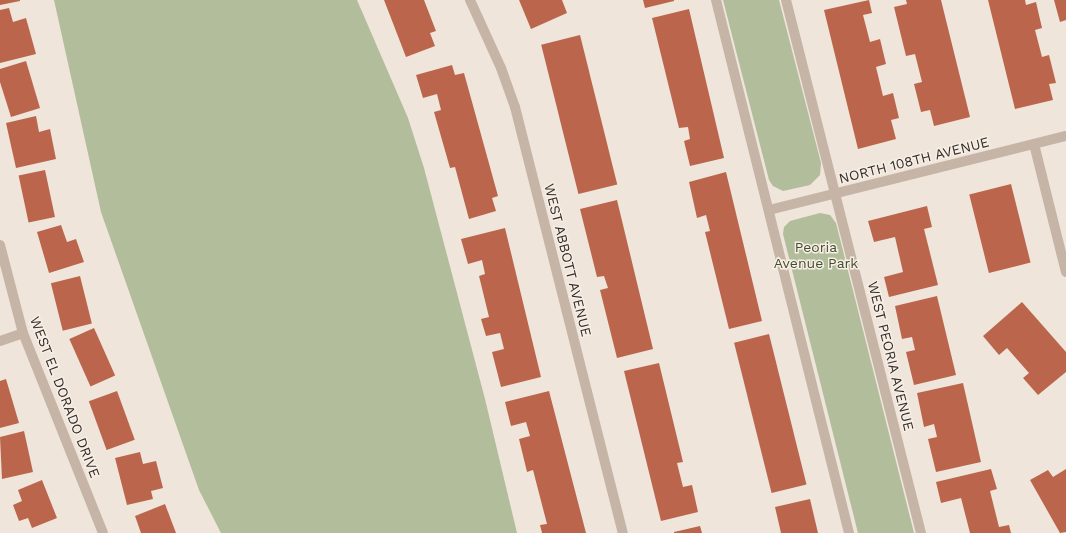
<!DOCTYPE html>
<html>
<head>
<meta charset="utf-8">
<style>
  body { margin:0 }
  #map { position:relative; width:1066px; height:533px; overflow:hidden; background:#efe5da; font-family:"Work Sans",sans-serif }
  div>[style] { position:absolute }
  .green>* { inset:0; background:#b2bd9c }
  .building>* { inset:0; background:#bb664c; transform-origin:0 0 }
  .minor>* { height:10px; margin:-5px; padding:0 5px; transform-origin:5px; border-radius:5px; background:#c6b5a7 }
  .tertiary>* { height:10px; margin:-5px; padding:0 5px; transform-origin:5px; border-radius:5px; background:#c6b5a7 }
  span { translate:-50% -50%; white-space:nowrap; text-align:center; line-height:1.15; -webkit-text-stroke:3px #f7efe6; paint-order:stroke }
  .street-label { font-size:14px; color:#332b27 }
  .park-label { font-size:14px; color:#434f2d }
</style>
</head>
<body>
<div id="map">
  <div class="green">
    <i style="clip-path:polygon(54px 0,357px 0,408px 118px,424px 168px,485px 399px,517px 533px,221px 533px,199px 490px,101px 212px)"></i>
    <i style="clip-path:polygon(723px 0,779px 0,821px 163px,820px 175px,810px 185px,783px 191px,773px 186px,769px 180px)"></i>
    <i style="clip-path:polygon(820px 213px,830px 215px,836px 223px,914px 533px,858px 533px,783px 234px,784px 227px,790px 221px)"></i>
  </div>
  <div class="building">
    <i style="clip-path:polygon(0 0,20px 0,20px 1px,0 5px)"></i>
    <i style="clip-path:polygon(384px 0,424px 0,436px 31px,430px 33px,435px 46px,406px 57px)"></i>
    <i style="clip-path:polygon(519px 0,562px 0,567px 13px,531px 29px)"></i>
    <i style="clip-path:polygon(643px 0,674px 0,674px 1px,645px 8px)"></i>
    <i style="clip-path:polygon(869px 0,872px 13px,863px 15px,870px 42px,880px 39px,886px 64px,876px 67px,883px 96px,893px 93px,899px 118px,891px 120px,896px 139px,858px 149px,824px 10px)"></i>
    <i style="clip-path:polygon(906px 0,941px 0,970px 117px,934px 126px,930px 110px,921px 112px,914px 84px,922px 82px,915px 54px,906px 56px,894px 7px,907px 4px)"></i>
    <i style="clip-path:polygon(988px 0,1025px 0,1026px 5px,1036px 2px,1042px 28px,1035px 30px,1042px 57px,1049px 55px,1056px 83px,1049px 84px,1053px 100px,1015px 109px)"></i>
    <i style="clip-path:polygon(1054px 0,1066px 0,1066px 20px,1060px 22px)"></i>
    <i style="clip-path:polygon(9px 8px,13px 22px,26px 18px,36px 54px,0 63px,0 10px)"></i>
    <i style="clip-path:polygon(689px 9px,724px 158px,690px 166px,684px 141px,690px 139px,688px 127px,679px 128px,652px 18px)"></i>
    <i style="left:580px;top:35px;width:154px;height:40px;rotate:76deg"></i>
    <i style="clip-path:polygon(26px 61px,40px 108px,11px 117px,0 82px,0 69px)"></i>
    <i style="clip-path:polygon(452px 65px,455px 75px,464px 73px,498px 196px,492px 198px,496px 211px,469px 219px,455px 167px,450px 168px,434px 112px,441px 110px,437px 94px,423px 98px,416px 75px)"></i>
    <i style="clip-path:polygon(36px 116px,39px 132px,50px 129px,56px 159px,16px 168px,6px 123px)"></i>
    <i style="left:45px;top:170px;width:48px;height:27px;rotate:78deg"></i>
    <i style="clip-path:polygon(726px 172px,762px 321px,729px 329px,705px 232px,710px 231px,706px 215px,697px 218px,689px 182px)"></i>
    <i style="left:1011px;top:184px;width:81px;height:43px;rotate:76deg"></i>
    <i style="clip-path:polygon(617px 200px,653px 349px,617px 358px,600px 290px,608px 288px,604px 276px,597px 277px,580px 209px)"></i>
    <i style="clip-path:polygon(927px 206px,932px 227px,924px 229px,938px 285px,889px 297px,884px 277px,903px 272px,895px 237px,874px 242px,868px 221px)"></i>
    <i style="clip-path:polygon(61px 225px,67px 242px,76px 239px,84px 262px,49px 273px,37px 232px)"></i>
    <i style="clip-path:polygon(505px 228px,541px 377px,501px 387px,492px 352px,504px 349px,500px 333px,486px 336px,481px 319px,489px 317px,479px 276px,485px 274px,482px 260px,468px 264px,461px 239px)"></i>
    <i style="left:80px;top:276px;width:49px;height:30px;rotate:76deg"></i>
    <i style="clip-path:polygon(937px 296px,956px 375px,914px 385px,906px 352px,915px 350px,912px 337px,902px 339px,895px 306px)"></i>
    <i style="clip-path:polygon(1022px 302px,1066px 352px,1066px 372px,1038px 395px,1023px 378px,1029px 373px,1007px 348px,999px 355px,983px 336px)"></i>
    <i style="left:94px;top:328px;width:52px;height:27px;rotate:66deg"></i>
    <i style="left:769px;top:334px;width:155px;height:36px;rotate:76deg"></i>
    <i style="clip-path:polygon(659px 363px,683px 462px,677px 463px,683px 487px,692px 485px,698px 512px,661px 521px,624px 371px)"></i>
    <i style="clip-path:polygon(6px 379px,19px 423px,0 428px,0 381px)"></i>
    <i style="clip-path:polygon(963px 383px,981px 462px,936px 472px,928px 439px,937px 437px,934px 424px,924px 427px,917px 393px)"></i>
    <i style="left:117px;top:391px;width:52px;height:30px;rotate:70deg"></i>
    <i style="clip-path:polygon(549px 391px,586px 533px,542px 533px,540px 525px,547px 524px,533px 470px,527px 472px,519px 439px,530px 436px,526px 422px,511px 426px,505px 402px)"></i>
    <i style="clip-path:polygon(24px 431px,33px 472px,2px 479px,0 437px)"></i>
    <i style="clip-path:polygon(140px 452px,143px 464px,156px 461px,163px 488px,151px 491px,153px 499px,127px 505px,115px 458px)"></i>
    <i style="clip-path:polygon(991px 469px,997px 489px,990px 491px,999px 527px,1009px 525px,1011px 533px,970px 533px,961px 498px,941px 503px,936px 482px)"></i>
    <i style="clip-path:polygon(1066px 469px,1066px 532px,1060px 533px,1030px 480px,1048px 470px,1053px 477px)"></i>
    <i style="clip-path:polygon(42px 480px,57px 518px,32px 528px,28px 518px,19px 521px,13px 505px,22px 501px,18px 490px)"></i>
    <i style="clip-path:polygon(810px 499px,818px 533px,781px 533px,775px 507px)"></i>
    <i style="clip-path:polygon(165px 504px,176px 533px,141px 533px,135px 516px)"></i>
    <i style="clip-path:polygon(700px 526px,702px 533px,674px 533px,674px 532px)"></i>
  </div>
  <div class="minor">
    <i style="left:470px;top:0;width:75px;rotate:65.5deg"></i>
    <i style="left:501px;top:68px;width:41px;rotate:70.3deg"></i>
    <i style="left:515px;top:107px;width:439px;rotate:75.8deg"></i>
    <i style="left:1034px;top:144px;width:132px;rotate:76deg"></i>
    <i style="left:769px;top:210px;width:306px;rotate:-14deg"></i>
    <i style="left:0;top:245px;width:91px;rotate:75.4deg"></i>
    <i style="left:23px;top:333px;width:215px;rotate:68.2deg"></i>
    <i style="left:0;top:341px;width:24px;rotate:-19deg"></i>
  </div>
  <div class="tertiary">
    <i style="left:716px;top:0;width:549px;rotate:75.99deg"></i>
    <i style="left:786px;top:0;width:550px;rotate:75.79deg"></i>
  </div>
  <div class="street-label">
    <span style="left:914px;top:160px;rotate:-14deg">NORTH 108TH AVENUE</span>
    <span style="left:568px;top:260px;rotate:76deg">WEST ABBOTT AVENUE</span>
    <span style="left:891px;top:356px;rotate:76deg">WEST PEORIA AVENUE</span>
    <span style="left:65px;top:397px;rotate:69deg">WEST EL DORADO DRIVE</span>
  </div>
  <div class="park-label">
    <span style="left:816px;top:255px">Peoria<br>Avenue Park</span>
  </div>
</div>
</body>
</html>
